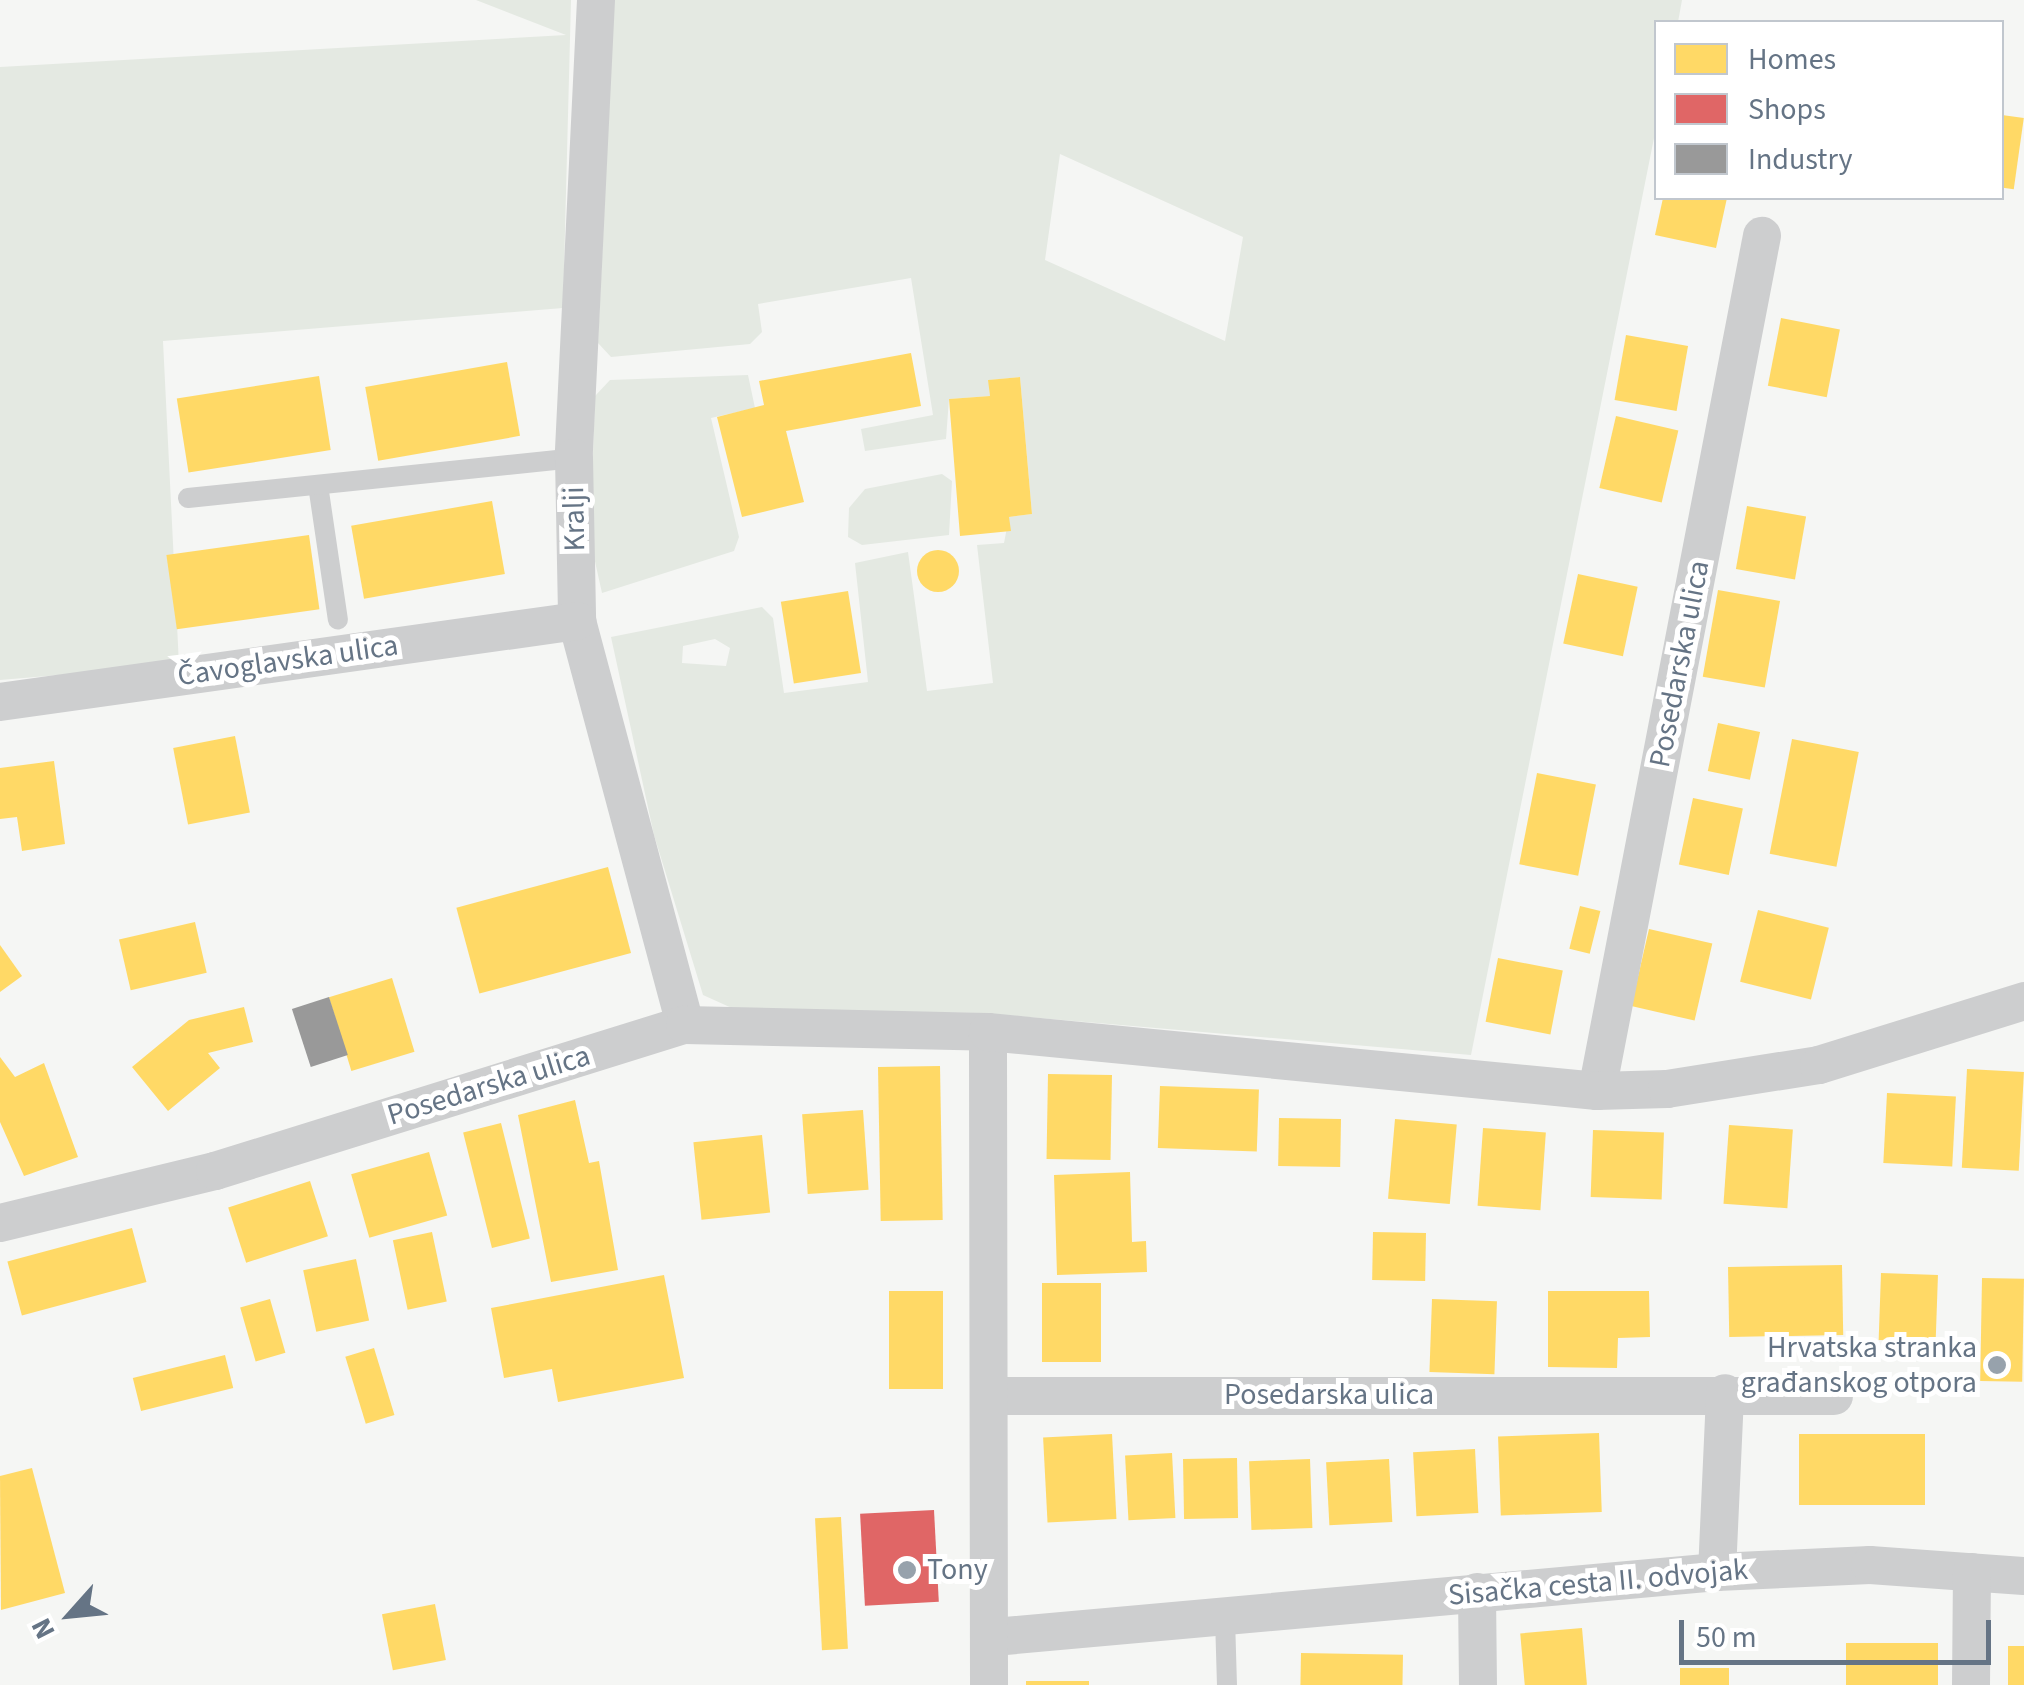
<!DOCTYPE html>
<html>
<head>
<meta charset="utf-8">
<style>
  body { margin:0 }
  #map { position:relative; width:2024px; height:1685px; overflow:hidden; background:#f5f6f4; font-family:"Source Sans 3",sans-serif }
  div>[style] { position:absolute }
  .green>* { inset:0; background:#e4e9e2 }
  .homes>* { inset:0; background:#ffd966; transform-origin:0 0 }
  .round { border-radius:50% }
  .shops>* { inset:0; background:#e06666; transform-origin:0 0 }
  .industry>* { inset:0; background:#999; transform-origin:0 0 }
  .service>* { height:20px; margin:-10px; padding:0 10px; transform-origin:10px; border-radius:10px; background:#cdcecf }
  .minor>* { height:38px; margin:-19px; padding:0 19px; transform-origin:19px; border-radius:19px; background:#cdcecf }
  .dots>* { width:28px; height:28px; translate:-50% -50%; box-sizing:border-box; border:5px solid #fff; border-radius:50% }
  span { translate:-50% -50%; white-space:nowrap; text-align:center; line-height:1.15; -webkit-text-stroke:10px #fff; paint-order:stroke }
  .street-label { font-size:30px; color:#657485 }
  .poi-label { font-size:30px; color:#657485 }
  .right { translate:-100% -50%; text-align:right }
  .left { translate:0 -50%; text-align:left }
  .legend { position:absolute; left:1654px; top:20px; width:350px; height:180px; box-sizing:border-box; background:#fff; border:2px solid #c1c7ce; margin:0; padding:12px 18px; list-style:none; font-size:30px; color:#657485 }
  .legend li { display:flex; align-items:center; gap:20px; height:50px }
  .legend b { width:50px; border:2px solid #c1c7ce }
  .north { position:absolute; left:20px; top:1565px; width:100px; height:100px; -webkit-text-stroke:8px #fff; paint-order:stroke; rotate:243deg; font-size:28px; font-weight:700; line-height:40px; text-align:center; color:#657485 }
  .north::after { content:''; display:block; margin:auto; width:35px; height:45px; background:#657485; clip-path:polygon(50% 0,100% 100%,50% 72%,0 100%) }
  .scale { position:absolute; left:1679px; top:1620px; width:312px; height:45px; box-sizing:border-box; border:5px solid #657485; border-top:0; padding-left:12px; font-size:30px; line-height:35px; white-space:nowrap; color:#657485; -webkit-text-stroke:8px #fff; paint-order:stroke }
</style>
</head>
<body>
<div id="map">
  <div class="green">
    <i style="clip-path:polygon(476px 0,571px 0,563px 308px,163px 341px,179px 665px,0 680px,0 67px,566px 35px)"></i>
    <i style="clip-path:polygon(evenodd,614px 0,1682px 0,1678px 22px,1656px 22px,1656px 128px,1471px 1055px,980px 1013px,734px 1009px,703px 995px,654px 835px,611px 637px,762px 607px,773px 618px,784px 693px,868px 682px,855px 563px,908px 552px,927px 691px,993px 683px,977px 545px,1004px 543px,1009px 517px,1032px 514px,1020px 377px,989px 380px,990px 396px,949px 399px,946px 439px,865px 451px,861px 429px,933px 415px,911px 278px,758px 304px,762px 332px,750px 344px,611px 357px,598px 343px,614px 0,1060px 154px,1243px 237px,1225px 341px,1045px 260px,1060px 154px,614px 0,715px 639px,730px 648px,726px 666px,682px 663px,683px 646px,715px 639px)"></i>
    <i style="clip-path:polygon(748px 375px,755px 408px,711px 418px,739px 537px,734px 551px,602px 593px,590px 539px,595px 396px,610px 380px)"></i>
    <i style="clip-path:polygon(942px 474px,952px 481px,949px 535px,862px 545px,848px 537px,849px 508px,865px 489px)"></i>
  </div>
  <div class="homes">
    <i style="left:2002px;top:115px;width:22px;height:72px;rotate:8deg"></i>
    <i style="clip-path:polygon(1663px 198px,1727px 198px,1716px 248px,1655px 235px)"></i>
    <i style="left:1781px;top:318px;width:60px;height:69px;rotate:11deg"></i>
    <i style="left:1626px;top:335px;width:63px;height:66px;rotate:10deg"></i>
    <i style="clip-path:polygon(911px 353px,921px 406px,786px 431px,804px 502px,742px 517px,717px 417px,764px 405px,759px 381px)"></i>
    <i style="left:507px;top:362px;width:75px;height:144px;rotate:80deg"></i>
    <i style="left:319px;top:376px;width:75px;height:144px;rotate:81deg"></i>
    <i style="clip-path:polygon(1020px 377px,1032px 514px,1009px 517px,1011px 531px,960px 536px,949px 399px,990px 396px,988px 380px)"></i>
    <i style="left:1616px;top:416px;width:64px;height:74px;rotate:13deg"></i>
    <i style="left:492px;top:501px;width:74px;height:143px;rotate:80deg"></i>
    <i style="left:1747px;top:506px;width:60px;height:64px;rotate:10deg"></i>
    <i style="left:309px;top:535px;width:75px;height:144px;rotate:82deg"></i>
    <i class="round" style="left:917px;top:550px;width:42px;height:42px"></i>
    <i style="left:1578px;top:574px;width:61px;height:71px;rotate:12deg"></i>
    <i style="left:1718px;top:590px;width:63px;height:88px;rotate:10deg"></i>
    <i style="left:848px;top:591px;width:83px;height:68px;rotate:81deg"></i>
    <i style="left:1718px;top:723px;width:43px;height:49px;rotate:12deg"></i>
    <i style="left:235px;top:736px;width:78px;height:63px;rotate:79deg"></i>
    <i style="left:1792px;top:739px;width:68px;height:117px;rotate:11deg"></i>
    <i style="clip-path:polygon(54px 761px,65px 844px,22px 851px,17px 817px,0 819px,0 768px)"></i>
    <i style="left:1537px;top:773px;width:60px;height:93px;rotate:11deg"></i>
    <i style="left:1693px;top:798px;width:51px;height:68px;rotate:12deg"></i>
    <i style="left:608px;top:867px;width:89px;height:157px;rotate:75deg"></i>
    <i style="left:1580px;top:906px;width:21px;height:44px;rotate:14deg"></i>
    <i style="left:1758px;top:910px;width:73px;height:74px;rotate:14deg"></i>
    <i style="left:195px;top:922px;width:52px;height:78px;rotate:77deg"></i>
    <i style="left:1649px;top:929px;width:65px;height:79px;rotate:13deg"></i>
    <i style="clip-path:polygon(0 945px,22px 976px,0 992px)"></i>
    <i style="left:1498px;top:958px;width:66px;height:65px;rotate:11deg"></i>
    <i style="left:392px;top:978px;width:77px;height:66px;rotate:73deg"></i>
    <i style="clip-path:polygon(244px 1007px,253px 1042px,208px 1053px,220px 1068px,168px 1111px,132px 1067px,189px 1020px)"></i>
    <i style="clip-path:polygon(0 1057px,15px 1077px,44px 1063px,78px 1157px,24px 1176px,0 1122px)"></i>
    <i style="left:940px;top:1066px;width:154px;height:62px;rotate:89deg"></i>
    <i style="left:1967px;top:1069px;width:57px;height:99px;rotate:3deg"></i>
    <i style="left:1048px;top:1074px;width:64px;height:85px;rotate:1deg"></i>
    <i style="left:1160px;top:1086px;width:99px;height:62px;rotate:2deg"></i>
    <i style="left:1887px;top:1093px;width:69px;height:70px;rotate:3deg"></i>
    <i style="clip-path:polygon(575px 1100px,589px 1163px,599px 1161px,618px 1270px,551px 1282px,518px 1115px)"></i>
    <i style="left:863px;top:1110px;width:80px;height:61px;rotate:86deg"></i>
    <i style="left:1341px;top:1119px;width:48px;height:62px;rotate:91deg"></i>
    <i style="left:1395px;top:1119px;width:62px;height:80px;rotate:5deg"></i>
    <i style="left:501px;top:1123px;width:119px;height:39px;rotate:76deg"></i>
    <i style="left:1729px;top:1125px;width:64px;height:79px;rotate:4deg"></i>
    <i style="left:1483px;top:1128px;width:63px;height:78px;rotate:4deg"></i>
    <i style="left:1593px;top:1130px;width:71px;height:67px;rotate:2deg"></i>
    <i style="left:762px;top:1135px;width:78px;height:69px;rotate:84deg"></i>
    <i style="left:429px;top:1152px;width:66px;height:81px;rotate:74deg"></i>
    <i style="clip-path:polygon(1130px 1172px,1132px 1242px,1146px 1241px,1147px 1272px,1057px 1275px,1054px 1175px)"></i>
    <i style="left:310px;top:1181px;width:58px;height:86px;rotate:72deg"></i>
    <i style="left:132px;top:1228px;width:56px;height:129px;rotate:75deg"></i>
    <i style="left:432px;top:1232px;width:71px;height:40px;rotate:78deg"></i>
    <i style="left:1373px;top:1232px;width:53px;height:48px;rotate:1deg"></i>
    <i style="left:356px;top:1259px;width:63px;height:54px;rotate:78deg"></i>
    <i style="left:1842px;top:1265px;width:70px;height:114px;rotate:89deg"></i>
    <i style="left:1881px;top:1273px;width:57px;height:67px;rotate:2deg"></i>
    <i style="clip-path:polygon(664px 1275px,684px 1378px,558px 1402px,552px 1369px,504px 1378px,491px 1308px)"></i>
    <i style="left:1982px;top:1278px;width:42px;height:103px;rotate:1deg"></i>
    <i style="left:1042px;top:1283px;width:59px;height:79px"></i>
    <i style="left:889px;top:1291px;width:54px;height:98px"></i>
    <i style="clip-path:polygon(1548px 1291px,1649px 1291px,1650px 1337px,1618px 1338px,1617px 1368px,1548px 1367px)"></i>
    <i style="left:270px;top:1299px;width:56px;height:31px;rotate:74deg"></i>
    <i style="left:1432px;top:1299px;width:65px;height:73px;rotate:2deg"></i>
    <i style="left:374px;top:1348px;width:70px;height:30px;rotate:73deg"></i>
    <i style="left:225px;top:1355px;width:34px;height:95px;rotate:76deg"></i>
    <i style="left:1599px;top:1433px;width:79px;height:101px;rotate:88deg"></i>
    <i style="left:1112px;top:1434px;width:85px;height:69px;rotate:87deg"></i>
    <i style="left:1799px;top:1434px;width:126px;height:71px"></i>
    <i style="left:1475px;top:1449px;width:64px;height:62px;rotate:87deg"></i>
    <i style="left:1172px;top:1453px;width:65px;height:47px;rotate:87deg"></i>
    <i style="left:1237px;top:1458px;width:60px;height:54px;rotate:89deg"></i>
    <i style="left:1310px;top:1459px;width:69px;height:61px;rotate:88deg"></i>
    <i style="left:1389px;top:1459px;width:63px;height:63px;rotate:87deg"></i>
    <i style="clip-path:polygon(32px 1468px,65px 1593px,1px 1610px,0 1476px)"></i>
    <i style="left:841px;top:1517px;width:132px;height:26px;rotate:87deg"></i>
    <i style="left:435px;top:1604px;width:57px;height:54px;rotate:79deg"></i>
    <i style="left:1582px;top:1628px;width:57px;height:62px;rotate:85deg"></i>
    <i style="left:1938px;top:1643px;width:42px;height:92px;rotate:90deg"></i>
    <i style="left:2008px;top:1646px;width:16px;height:39px"></i>
    <i style="left:1301px;top:1653px;width:102px;height:32px;rotate:1deg"></i>
    <i style="left:1680px;top:1668px;width:49px;height:17px"></i>
    <i style="left:1026px;top:1681px;width:63px;height:4px"></i>
  </div>
  <div class="shops">
    <i style="left:934px;top:1510px;width:92px;height:74px;rotate:87deg"></i>
  </div>
  <div class="industry">
    <i style="left:329px;top:997px;width:61px;height:39px;rotate:72deg"></i>
  </div>
  <div class="service">
    <i style="left:318px;top:485px;width:136px;rotate:81.6deg"></i>
    <i style="left:188px;top:498px;width:388px;rotate:-5.9deg"></i>
    <i style="left:1225px;top:1618px;width:67px;rotate:88.3deg"></i>
  </div>
  <div class="minor">
    <i style="left:596px;top:0;width:459px;rotate:92.8deg"></i>
    <i style="left:574px;top:458px;width:163px;rotate:88.9deg"></i>
    <i style="left:577px;top:621px;width:418px;rotate:75deg"></i>
    <i style="left:0;top:702px;width:583px;rotate:-7.99deg"></i>
    <i style="left:1597px;top:1091px;width:871px;rotate:-79.08deg"></i>
    <i style="left:0;top:1223px;width:221px;rotate:-13.6deg"></i>
    <i style="left:215px;top:1171px;width:492px;rotate:-17.3deg"></i>
    <i style="left:685px;top:1025px;width:303px;rotate:1.3deg"></i>
    <i style="left:993px;top:1396px;width:841px"></i>
    <i style="left:1717px;top:1572px;width:179px;rotate:-87.4deg"></i>
    <i style="left:1477px;top:1592px;width:93px;rotate:89.4deg"></i>
    <i style="left:994px;top:1637px;width:726px;rotate:-5.14deg"></i>
    <i style="left:1717px;top:1572px;width:153px;rotate:-2.6deg"></i>
    <i style="left:1870px;top:1565px;width:154px;rotate:4.1deg"></i>
    <i style="left:989px;top:1685px;width:653px;rotate:-90.09deg"></i>
    <i style="left:988px;top:1032px;width:612px;rotate:5.53deg"></i>
    <i style="left:1597px;top:1091px;width:70px;rotate:-1.6deg"></i>
    <i style="left:1667px;top:1089px;width:154px;rotate:-9deg"></i>
    <i style="left:1819px;top:1065px;width:215px;rotate:-17.3deg"></i>
    <i style="left:1971px;top:1685px;width:113px;rotate:-89.5deg"></i>
  </div>
  <div class="dots">
    <i style="left:1997px;top:1365px;background:#97a2ac"></i>
    <i style="left:907px;top:1570px;background:#97a2ac"></i>
  </div>
  <div class="street-label">
    <span style="left:575px;top:519px;rotate:-91deg">Kralji</span>
    <span style="left:288px;top:661px;rotate:-8deg">Čavoglavska ulica</span>
    <span style="left:1680px;top:664px;rotate:-79deg">Posedarska ulica</span>
    <span style="left:489px;top:1086px;rotate:-17deg">Posedarska ulica</span>
    <span style="left:1329px;top:1395px">Posedarska ulica</span>
    <span style="left:1598px;top:1583px;rotate:-5deg">Sisačka cesta II. odvojak</span>
  </div>
  <div class="poi-label">
    <span class="right" style="left:1977px;top:1365px">Hrvatska stranka<br>građanskog otpora</span>
    <span class="left" style="left:927px;top:1570px">Tony</span>
  </div>
  <ul class="legend">
  <li><b style="height:28px;background:#ffd966"></b>Homes</li>
  <li><b style="height:28px;background:#e06666"></b>Shops</li>
  <li><b style="height:28px;background:#999"></b>Industry</li>
  </ul>
  <div class="north">N</div>
  <div class="scale">50 m</div>
</div>
</body>
</html>
